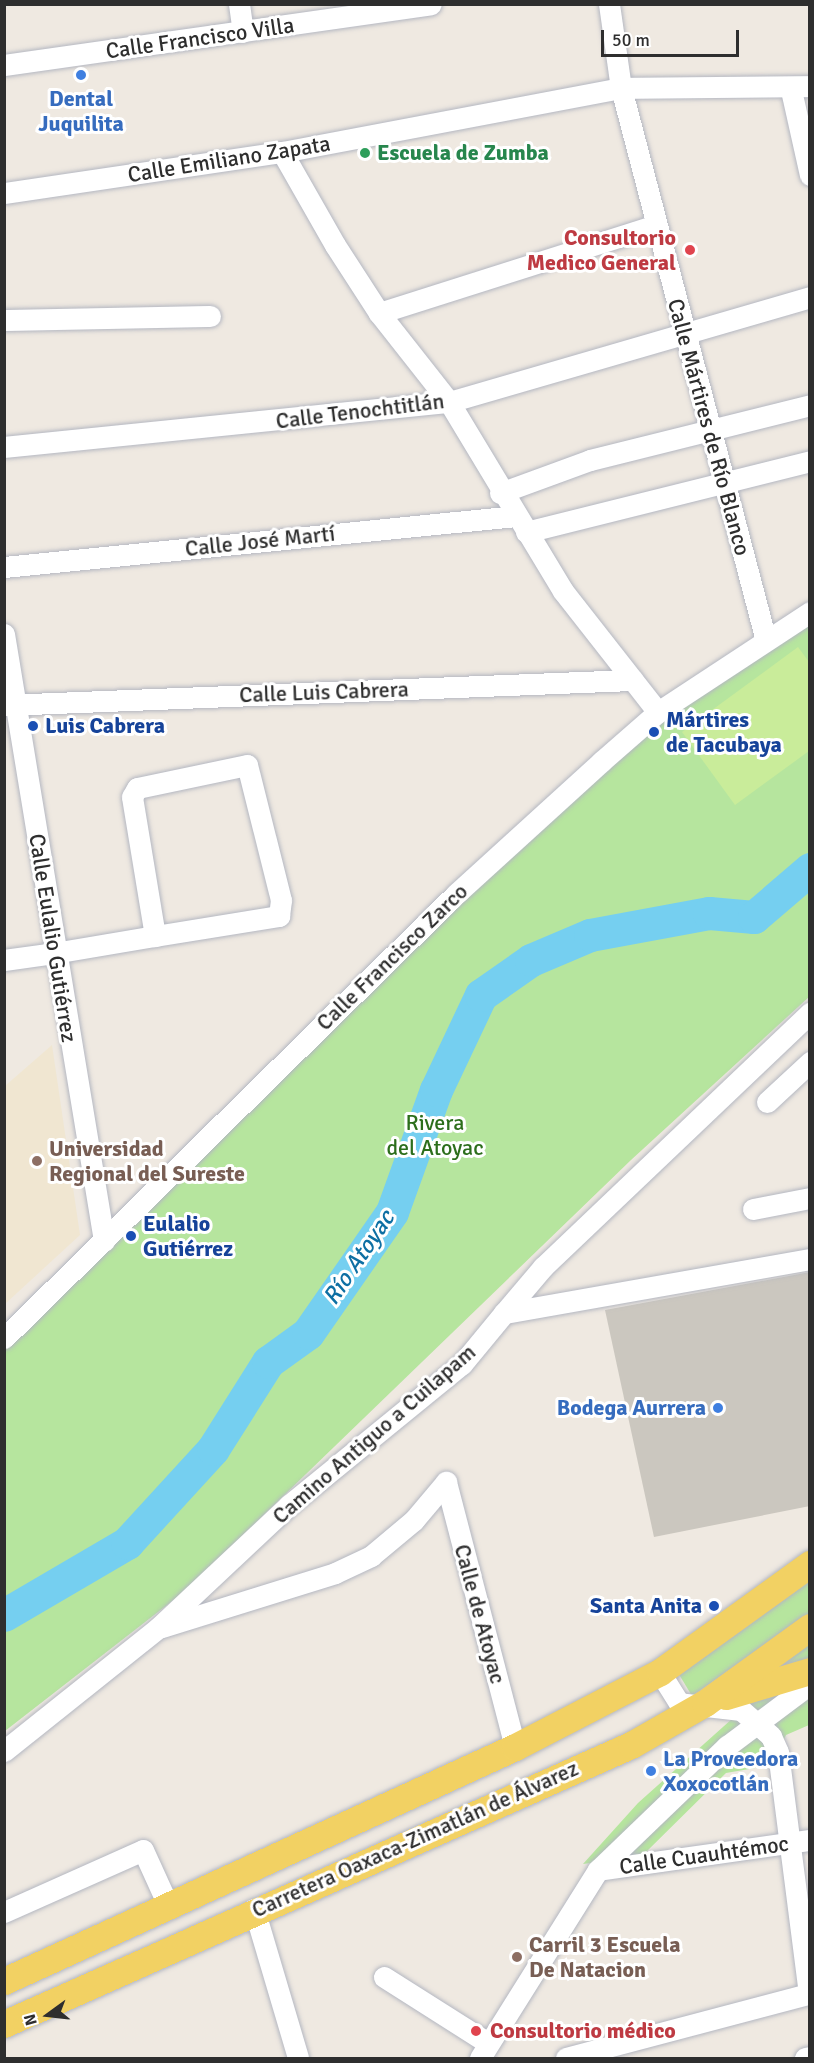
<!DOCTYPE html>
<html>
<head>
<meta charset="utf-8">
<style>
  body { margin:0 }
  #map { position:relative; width:814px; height:2063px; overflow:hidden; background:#efe9e1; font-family:Signika,sans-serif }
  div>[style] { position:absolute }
  .education>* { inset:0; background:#f0e6d1 }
  .green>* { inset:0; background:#b6e59e }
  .pitch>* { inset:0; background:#c9ec9a }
  .river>* { height:33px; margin:-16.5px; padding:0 16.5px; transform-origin:16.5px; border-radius:16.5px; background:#75cff0 }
  .building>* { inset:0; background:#cbc7bf }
  .roads { filter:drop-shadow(0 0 2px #b4b7c1) drop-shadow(0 0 2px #b4b7c1) }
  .minor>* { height:21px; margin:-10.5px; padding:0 10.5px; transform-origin:10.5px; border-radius:10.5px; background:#fff }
  .major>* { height:27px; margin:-13.5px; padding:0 13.5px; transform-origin:13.5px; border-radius:13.5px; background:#f2d163 }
  .dots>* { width:16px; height:16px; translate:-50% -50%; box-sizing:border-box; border:3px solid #fff; border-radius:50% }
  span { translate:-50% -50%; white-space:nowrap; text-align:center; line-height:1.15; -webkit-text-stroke:6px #fff; paint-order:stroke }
  .street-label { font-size:22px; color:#2e2e2e }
  .shop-label { font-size:22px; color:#366cbe; font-weight:700 }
  .right { translate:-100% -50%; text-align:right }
  .left { translate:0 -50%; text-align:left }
  .leisure-label { font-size:22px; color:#27864d; font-weight:700 }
  .health-label { font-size:22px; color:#be3a42; font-weight:700 }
  .transit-label { font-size:22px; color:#164399; font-weight:700 }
  .park-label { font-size:22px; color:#2c6e1b }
  .education-label { font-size:22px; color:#785e54; font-weight:700 }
  .water-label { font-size:24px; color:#0d6fa3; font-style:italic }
  .frame { position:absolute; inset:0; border:6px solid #2e2e2e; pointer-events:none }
  .north { position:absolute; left:18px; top:1985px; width:60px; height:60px; -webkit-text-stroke:4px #fff; paint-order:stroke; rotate:255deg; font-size:16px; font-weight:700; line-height:24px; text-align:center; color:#2e2e2e }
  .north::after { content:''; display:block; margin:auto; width:21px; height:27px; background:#2e2e2e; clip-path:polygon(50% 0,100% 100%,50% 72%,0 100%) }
  .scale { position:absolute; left:601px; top:30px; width:138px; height:27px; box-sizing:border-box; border:3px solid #2e2e2e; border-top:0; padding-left:8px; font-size:18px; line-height:21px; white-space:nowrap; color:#2e2e2e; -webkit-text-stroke:4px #fff; paint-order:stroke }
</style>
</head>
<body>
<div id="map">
  <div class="education">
    <i style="clip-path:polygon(52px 1045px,80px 1235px,5px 1304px,5px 1086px)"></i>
  </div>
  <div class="green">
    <i style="clip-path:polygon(809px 619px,809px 997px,631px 1160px,185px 1591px,5px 1731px,5px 1327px,658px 712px)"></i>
    <i style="clip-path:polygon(809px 1576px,809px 1614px,692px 1696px,677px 1671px)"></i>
    <i style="clip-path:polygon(809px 1638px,809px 1725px,786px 1735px,772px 1765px,726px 1773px,642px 1856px,583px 1864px,638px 1803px,733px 1718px)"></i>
  </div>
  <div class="pitch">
    <i style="clip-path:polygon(798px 647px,809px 662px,809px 751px,735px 805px,682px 732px)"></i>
  </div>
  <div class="river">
    <i style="left:4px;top:1615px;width:143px;rotate:-30.3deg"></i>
    <i style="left:127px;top:1543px;width:127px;rotate:-47.5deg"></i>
    <i style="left:213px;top:1449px;width:103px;rotate:-57.7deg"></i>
    <i style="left:268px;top:1362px;width:49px;rotate:-35.9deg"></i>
    <i style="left:308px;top:1333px;width:147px;rotate:-55.2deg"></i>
    <i style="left:392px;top:1212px;width:130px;rotate:-70.2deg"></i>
    <i style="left:436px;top:1090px;width:105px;rotate:-64.7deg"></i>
    <i style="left:481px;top:995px;width:61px;rotate:-35deg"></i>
    <i style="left:531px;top:960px;width:64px;rotate:-23deg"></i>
    <i style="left:590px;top:935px;width:121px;rotate:-10.5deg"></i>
    <i style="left:709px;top:913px;width:45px;rotate:5.1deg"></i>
    <i style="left:754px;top:917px;width:74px;rotate:-40.6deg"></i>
  </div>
  <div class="building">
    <i style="clip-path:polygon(810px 1272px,810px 1506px,654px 1537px,605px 1310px)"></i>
  </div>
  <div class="roads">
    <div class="minor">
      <i style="left:239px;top:4px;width:28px;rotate:82deg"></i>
      <i style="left:609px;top:4px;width:85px;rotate:81.9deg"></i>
      <i style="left:621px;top:88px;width:568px;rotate:75.3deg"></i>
      <i style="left:4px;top:65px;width:431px;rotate:-8.1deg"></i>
      <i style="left:791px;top:90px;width:87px;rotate:77.4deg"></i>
      <i style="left:282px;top:152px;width:107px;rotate:60.3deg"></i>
      <i style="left:335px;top:245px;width:81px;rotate:57.1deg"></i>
      <i style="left:379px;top:313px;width:113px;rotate:51.8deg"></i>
      <i style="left:449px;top:402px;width:221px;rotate:58.9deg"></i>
      <i style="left:563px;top:591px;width:154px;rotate:51.9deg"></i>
      <i style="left:4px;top:193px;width:281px;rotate:-8.4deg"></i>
      <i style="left:282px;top:152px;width:345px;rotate:-10.7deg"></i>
      <i style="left:621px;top:88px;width:189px;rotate:-0.6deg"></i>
      <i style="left:379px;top:313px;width:291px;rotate:-17.6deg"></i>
      <i style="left:4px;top:320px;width:206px;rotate:-1.1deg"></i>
      <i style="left:4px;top:447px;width:447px;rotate:-5.8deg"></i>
      <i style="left:449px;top:402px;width:376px;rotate:-16.2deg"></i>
      <i style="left:500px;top:493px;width:96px;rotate:-20.1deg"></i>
      <i style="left:590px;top:460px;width:227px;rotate:-14deg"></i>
      <i style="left:526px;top:532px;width:293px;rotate:-14deg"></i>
      <i style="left:4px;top:567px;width:515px;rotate:-5.69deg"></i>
      <i style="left:4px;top:634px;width:615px;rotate:80.64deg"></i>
      <i style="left:4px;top:705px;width:629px;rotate:-2.28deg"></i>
      <i style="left:4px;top:960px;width:50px;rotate:-8deg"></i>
      <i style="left:54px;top:953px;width:102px;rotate:-9.6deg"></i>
      <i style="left:155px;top:936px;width:126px;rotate:-9.2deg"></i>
      <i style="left:279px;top:916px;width:16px;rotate:-83deg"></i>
      <i style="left:281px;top:900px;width:139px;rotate:-104.1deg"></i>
      <i style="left:247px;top:765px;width:112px;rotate:168.2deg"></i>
      <i style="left:137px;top:788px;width:10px;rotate:119deg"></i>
      <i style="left:132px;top:797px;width:141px;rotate:80.6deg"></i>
      <i style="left:767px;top:1102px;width:59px;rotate:-42.9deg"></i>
      <i style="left:753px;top:1209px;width:58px;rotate:-10.9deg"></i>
      <i style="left:504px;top:1313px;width:60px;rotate:-49.7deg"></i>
      <i style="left:543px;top:1267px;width:369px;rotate:-43.6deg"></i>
      <i style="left:4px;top:1338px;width:634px;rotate:-44.49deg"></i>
      <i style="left:456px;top:894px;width:197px;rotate:-42.3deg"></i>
      <i style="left:602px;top:761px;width:74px;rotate:-41.2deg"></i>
      <i style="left:658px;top:712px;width:182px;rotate:-33.3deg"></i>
      <i style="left:446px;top:1482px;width:274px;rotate:75.4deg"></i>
      <i style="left:162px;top:1627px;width:181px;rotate:-17.3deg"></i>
      <i style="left:335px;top:1573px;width:40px;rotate:-25deg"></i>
      <i style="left:371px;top:1556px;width:56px;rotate:-39.9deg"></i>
      <i style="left:414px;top:1520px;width:50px;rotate:-49.9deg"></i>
      <i style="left:4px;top:1751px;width:197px;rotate:-38.6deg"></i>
      <i style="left:158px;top:1628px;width:180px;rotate:-43.2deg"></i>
      <i style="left:289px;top:1505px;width:223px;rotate:-39.2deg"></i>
      <i style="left:462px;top:1364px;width:66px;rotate:-50.5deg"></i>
      <i style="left:504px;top:1313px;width:311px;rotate:-10deg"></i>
      <i style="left:598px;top:1870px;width:214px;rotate:-8.1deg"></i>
      <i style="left:254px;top:1909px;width:155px;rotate:73.5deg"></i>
      <i style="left:4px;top:1912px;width:152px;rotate:-24deg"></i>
      <i style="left:143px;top:1850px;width:60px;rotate:65.6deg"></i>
      <i style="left:384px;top:1977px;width:123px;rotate:32.4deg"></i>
      <i style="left:480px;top:2058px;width:222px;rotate:-57.9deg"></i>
      <i style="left:598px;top:1870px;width:179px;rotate:-43.9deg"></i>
      <i style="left:727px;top:1746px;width:104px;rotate:-36.8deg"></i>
      <i style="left:566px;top:2058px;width:251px;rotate:-14.8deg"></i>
      <i style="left:809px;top:1994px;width:244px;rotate:-97.3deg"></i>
      <i style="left:778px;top:1752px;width:17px;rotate:-114deg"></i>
      <i style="left:771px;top:1736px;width:40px;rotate:-139deg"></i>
      <i style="left:741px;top:1710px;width:62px;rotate:-173.6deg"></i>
      <i style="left:679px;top:1703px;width:36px;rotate:-122deg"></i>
      <i style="left:805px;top:2058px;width:5px;rotate:-11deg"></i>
    </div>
    <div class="major">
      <i style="left:726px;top:1696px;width:88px;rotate:-16.6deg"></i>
      <i style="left:4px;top:1981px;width:562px;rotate:-24.6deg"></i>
      <i style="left:515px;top:1747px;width:163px;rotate:-27.3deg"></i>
      <i style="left:660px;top:1672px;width:185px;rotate:-35.8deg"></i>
      <i style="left:4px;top:2024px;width:686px;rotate:-23.99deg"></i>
      <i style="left:631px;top:1745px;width:85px;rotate:-29.6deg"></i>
      <i style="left:705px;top:1703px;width:130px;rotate:-35.9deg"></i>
    </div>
  </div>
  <div class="dots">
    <i style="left:81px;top:75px;background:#3f7fe0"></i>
    <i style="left:365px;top:153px;background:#2e9e5b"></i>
    <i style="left:690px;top:250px;background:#e0444e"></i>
    <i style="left:33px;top:726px;background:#1a4fb4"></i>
    <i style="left:654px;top:732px;background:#1a4fb4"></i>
    <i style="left:37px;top:1161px;background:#8d6e63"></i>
    <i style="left:131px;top:1236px;background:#1a4fb4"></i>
    <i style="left:718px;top:1408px;background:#3f7fe0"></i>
    <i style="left:714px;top:1606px;background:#1a4fb4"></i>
    <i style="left:651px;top:1771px;background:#3f7fe0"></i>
    <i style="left:517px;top:1957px;background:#8d6e63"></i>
    <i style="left:476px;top:2031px;background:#e0444e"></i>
  </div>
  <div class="street-label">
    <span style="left:200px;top:38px;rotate:-8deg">Calle Francisco Villa</span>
    <span style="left:229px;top:159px;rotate:-9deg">Calle Emiliano Zapata</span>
    <span style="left:360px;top:411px;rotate:-7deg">Calle Tenochtitlán</span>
    <span style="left:709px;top:427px;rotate:75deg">Calle Mártires de Río Blanco</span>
    <span style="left:260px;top:541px;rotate:-6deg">Calle José Martí</span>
    <span style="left:324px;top:692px;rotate:-2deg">Calle Luis Cabrera</span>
    <span style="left:53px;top:938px;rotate:81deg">Calle Eulalio Gutiérrez</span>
    <span style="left:392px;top:957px;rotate:-44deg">Calle Francisco Zarco</span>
    <span style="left:374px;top:1434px;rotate:-41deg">Camino Antiguo a Cuilapam</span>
    <span style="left:480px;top:1614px;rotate:75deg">Calle de Atoyac</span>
    <span style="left:415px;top:1839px;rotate:-24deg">Carretera Oaxaca-Zimatlán de Álvarez</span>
    <span style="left:704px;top:1855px;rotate:-8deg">Calle Cuauhtémoc</span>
  </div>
  <div class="shop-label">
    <span style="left:81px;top:111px">Dental<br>Juquilita</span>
    <span class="right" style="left:706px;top:1408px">Bodega Aurrera</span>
    <span class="left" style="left:663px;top:1771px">La Proveedora<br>Xoxocotlán</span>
  </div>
  <div class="leisure-label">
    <span class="left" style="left:377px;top:153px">Escuela de Zumba</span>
  </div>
  <div class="health-label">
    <span class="right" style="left:676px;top:250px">Consultorio<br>Medico General</span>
    <span class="left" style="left:490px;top:2031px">Consultorio médico</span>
  </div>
  <div class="transit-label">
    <span class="left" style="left:666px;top:732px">Mártires<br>de Tacubaya</span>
    <span class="left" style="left:45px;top:726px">Luis Cabrera</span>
    <span class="left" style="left:143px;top:1236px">Eulalio<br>Gutiérrez</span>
    <span class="right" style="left:702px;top:1606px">Santa Anita</span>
  </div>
  <div class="park-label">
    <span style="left:435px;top:1135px">Rivera<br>del Atoyac</span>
  </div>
  <div class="education-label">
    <span class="left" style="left:49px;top:1161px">Universidad<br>Regional del Sureste</span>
    <span class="left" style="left:529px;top:1957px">Carril 3 Escuela<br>De Natacion</span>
  </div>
  <div class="water-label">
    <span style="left:359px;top:1258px;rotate:-56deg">Río Atoyac</span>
  </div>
  <div class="frame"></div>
  <div class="north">N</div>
  <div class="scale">50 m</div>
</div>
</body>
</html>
